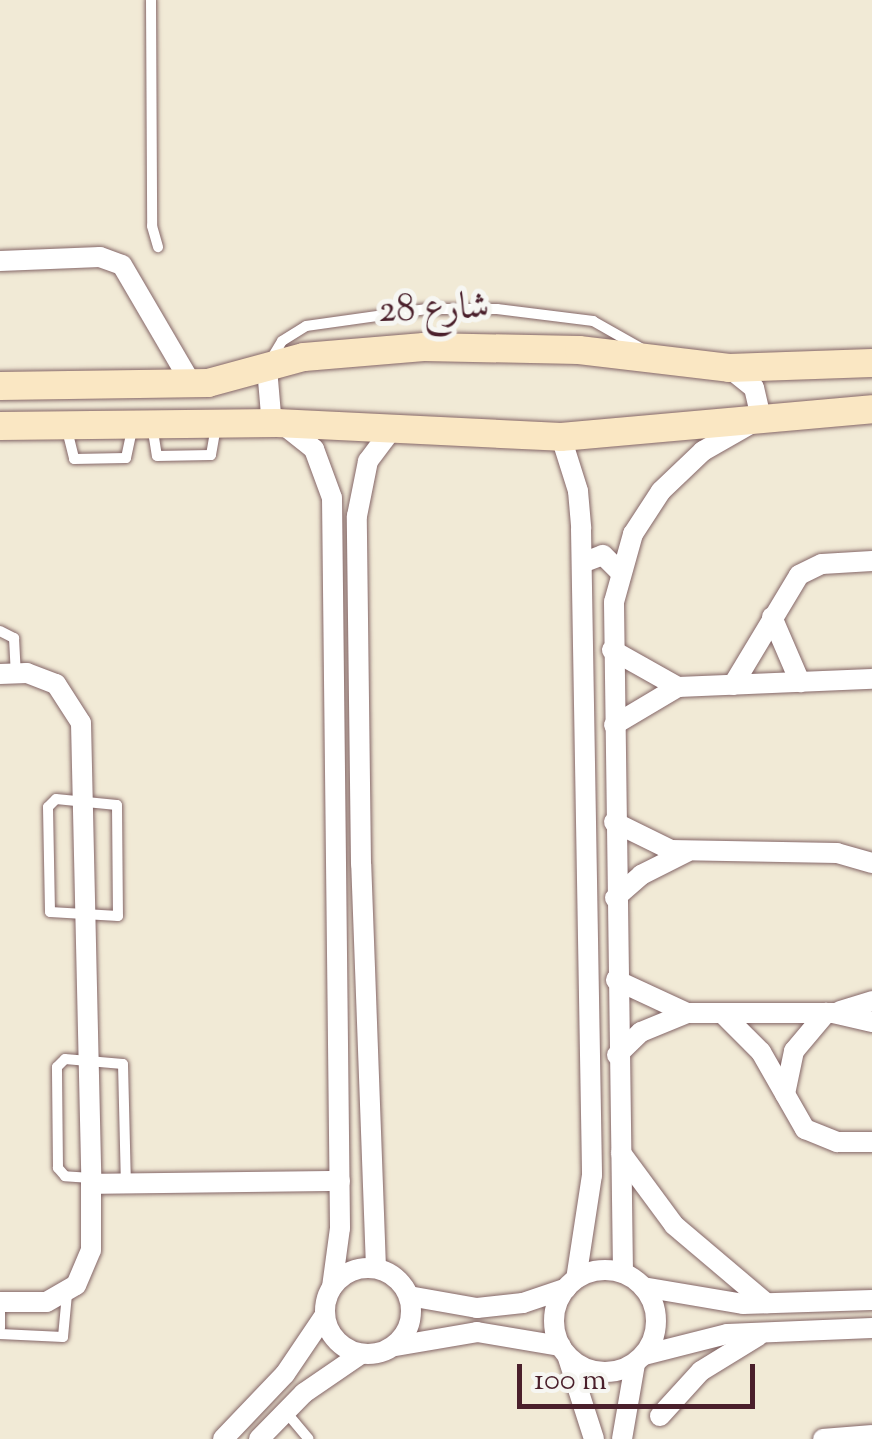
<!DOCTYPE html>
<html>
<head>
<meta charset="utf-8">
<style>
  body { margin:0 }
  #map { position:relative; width:872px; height:1439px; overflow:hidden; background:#f1ead6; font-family:"Sorts Mill Goudy",Amiri,serif }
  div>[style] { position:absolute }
  .roads { filter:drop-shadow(0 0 2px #846667) drop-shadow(0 0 2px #846667) }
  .lane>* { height:10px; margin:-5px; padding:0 5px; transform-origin:5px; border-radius:5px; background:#fff }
  .street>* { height:20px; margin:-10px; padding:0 10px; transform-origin:10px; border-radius:10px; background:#fff }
  .street>.ring { margin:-10px; padding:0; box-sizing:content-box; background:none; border:20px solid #fff; border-radius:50% }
  .secondary>* { height:28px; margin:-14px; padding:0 14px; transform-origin:14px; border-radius:14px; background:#fae7c3 }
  span { translate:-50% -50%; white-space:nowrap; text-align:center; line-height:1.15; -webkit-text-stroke:10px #f6f6f2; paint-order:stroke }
  .street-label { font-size:38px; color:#4a1f2b }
  .scale { position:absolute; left:517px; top:1364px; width:238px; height:45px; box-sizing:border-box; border:5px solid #4a1f2b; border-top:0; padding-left:12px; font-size:30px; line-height:35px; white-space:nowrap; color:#4a1f2b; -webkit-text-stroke:8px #f6f6f2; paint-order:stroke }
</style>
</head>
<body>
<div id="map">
  <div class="roads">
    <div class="lane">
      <i style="left:151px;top:0;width:226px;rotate:89.7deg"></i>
      <i style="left:152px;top:226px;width:22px;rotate:74deg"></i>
      <i style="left:270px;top:361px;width:23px;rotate:-59deg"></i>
      <i style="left:282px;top:341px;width:28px;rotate:-32deg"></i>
      <i style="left:306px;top:326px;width:122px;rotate:-8deg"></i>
      <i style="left:427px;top:309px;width:70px"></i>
      <i style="left:497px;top:309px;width:97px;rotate:7.1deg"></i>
      <i style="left:593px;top:321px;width:61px;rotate:29.5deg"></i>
      <i style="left:152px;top:425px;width:31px;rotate:81deg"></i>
      <i style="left:157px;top:456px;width:54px;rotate:-1.1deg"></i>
      <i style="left:211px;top:455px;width:29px;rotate:-80deg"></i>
      <i style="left:66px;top:426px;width:34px;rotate:76deg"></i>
      <i style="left:74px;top:459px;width:52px;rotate:-1.1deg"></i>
      <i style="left:126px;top:458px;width:34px;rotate:-78deg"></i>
      <i style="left:0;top:631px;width:16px;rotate:27deg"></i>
      <i style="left:14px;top:638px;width:35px;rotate:87deg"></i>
      <i style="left:56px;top:799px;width:61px;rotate:5.6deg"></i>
      <i style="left:117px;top:805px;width:111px;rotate:89.5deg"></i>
      <i style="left:118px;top:916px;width:68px;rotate:-176.6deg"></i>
      <i style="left:50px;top:912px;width:105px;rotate:-91.1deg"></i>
      <i style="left:48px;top:807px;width:11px;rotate:-45deg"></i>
      <i style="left:91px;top:1178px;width:26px;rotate:-176deg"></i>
      <i style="left:65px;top:1176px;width:11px;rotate:-131deg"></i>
      <i style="left:58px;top:1168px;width:101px;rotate:-90.6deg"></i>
      <i style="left:57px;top:1067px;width:11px;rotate:-45deg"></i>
      <i style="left:65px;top:1059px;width:58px;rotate:4.9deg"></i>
      <i style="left:123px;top:1064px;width:119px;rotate:88.6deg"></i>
      <i style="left:0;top:1328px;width:26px;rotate:-90deg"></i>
      <i style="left:0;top:1334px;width:63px;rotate:2.7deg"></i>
      <i style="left:63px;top:1337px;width:43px;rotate:-84.7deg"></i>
      <i style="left:286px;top:1412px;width:35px;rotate:50deg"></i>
    </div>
    <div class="street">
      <i style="left:0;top:261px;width:100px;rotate:-2.3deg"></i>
      <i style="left:100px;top:257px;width:23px;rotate:20deg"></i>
      <i style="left:122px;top:265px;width:137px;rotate:59.7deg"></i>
      <i style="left:267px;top:368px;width:47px;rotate:85.1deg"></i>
      <i style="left:271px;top:415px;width:55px;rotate:38.3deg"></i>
      <i style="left:314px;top:449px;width:52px;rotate:69.8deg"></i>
      <i style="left:332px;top:498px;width:730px;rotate:89.37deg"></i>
      <i style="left:340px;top:1228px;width:60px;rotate:97.7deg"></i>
      <i style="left:561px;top:437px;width:57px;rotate:72.5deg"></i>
      <i style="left:578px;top:491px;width:38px;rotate:85deg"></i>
      <i style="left:581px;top:529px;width:646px;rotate:89.02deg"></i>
      <i style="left:592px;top:1175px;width:105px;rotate:98.7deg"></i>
      <i style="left:582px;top:563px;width:22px;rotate:-21deg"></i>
      <i style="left:603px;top:555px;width:23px;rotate:45deg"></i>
      <i style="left:772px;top:617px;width:71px;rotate:66.7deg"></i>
      <i style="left:612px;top:650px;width:76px;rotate:29.3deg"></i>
      <i style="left:0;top:674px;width:27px;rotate:-2deg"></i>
      <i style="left:27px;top:673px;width:31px;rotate:21deg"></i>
      <i style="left:56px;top:684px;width:46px;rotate:57.3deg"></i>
      <i style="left:81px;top:723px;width:455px;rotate:88.7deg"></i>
      <i style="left:91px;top:1178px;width:72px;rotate:90deg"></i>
      <i style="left:91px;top:1250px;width:38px;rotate:113deg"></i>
      <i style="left:76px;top:1285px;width:34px;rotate:150deg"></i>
      <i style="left:46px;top:1302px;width:46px;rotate:180deg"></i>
      <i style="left:733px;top:685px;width:128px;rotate:-59deg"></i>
      <i style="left:799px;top:575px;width:25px;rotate:-26deg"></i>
      <i style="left:822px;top:564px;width:50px;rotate:-3.4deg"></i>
      <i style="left:614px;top:725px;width:74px;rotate:-30.7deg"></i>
      <i style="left:678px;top:687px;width:194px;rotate:-2.4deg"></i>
      <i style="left:614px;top:822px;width:64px;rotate:26.2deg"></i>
      <i style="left:671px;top:850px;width:166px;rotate:1deg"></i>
      <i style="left:837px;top:853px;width:36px;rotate:16deg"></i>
      <i style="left:615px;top:898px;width:35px;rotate:-41deg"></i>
      <i style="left:641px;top:875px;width:51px;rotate:-26.6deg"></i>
      <i style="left:616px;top:980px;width:78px;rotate:24.9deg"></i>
      <i style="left:687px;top:1013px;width:146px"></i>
      <i style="left:833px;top:1013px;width:40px;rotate:13deg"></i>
      <i style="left:840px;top:1011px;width:34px;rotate:-17deg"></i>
      <i style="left:722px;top:1013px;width:55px;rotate:45deg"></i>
      <i style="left:761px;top:1052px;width:89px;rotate:60.3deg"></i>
      <i style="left:805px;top:1129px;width:35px;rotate:22deg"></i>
      <i style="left:837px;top:1142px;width:35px"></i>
      <i style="left:617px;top:1055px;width:33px;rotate:-44deg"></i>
      <i style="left:641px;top:1032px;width:48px;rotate:-22.2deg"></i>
      <i style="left:785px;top:1094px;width:44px;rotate:-78.2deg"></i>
      <i style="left:794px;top:1051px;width:50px;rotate:-49.9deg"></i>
      <i style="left:621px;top:1153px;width:89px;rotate:53.6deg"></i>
      <i style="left:674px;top:1225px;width:121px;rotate:40.3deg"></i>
      <i style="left:91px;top:1184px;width:249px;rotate:-0.7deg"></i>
      <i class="ring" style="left:325px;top:1268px;width:66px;height:66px"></i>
      <i style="left:376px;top:1268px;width:404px;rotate:-92.1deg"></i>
      <i style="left:361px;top:864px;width:348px;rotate:-90.7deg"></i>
      <i style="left:357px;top:516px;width:56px;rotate:-78.7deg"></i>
      <i style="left:368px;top:461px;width:38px;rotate:-53deg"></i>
      <i class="ring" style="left:554px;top:1270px;width:82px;height:82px"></i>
      <i style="left:623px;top:1273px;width:671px;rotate:-90.77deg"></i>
      <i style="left:614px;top:602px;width:71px;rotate:-74.4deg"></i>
      <i style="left:633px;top:534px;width:51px;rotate:-56.9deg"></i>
      <i style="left:661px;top:491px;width:58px;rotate:-43.6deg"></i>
      <i style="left:703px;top:451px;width:67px;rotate:-29.6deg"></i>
      <i style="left:761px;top:418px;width:31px;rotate:-103deg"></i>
      <i style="left:754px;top:388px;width:32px;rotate:-141deg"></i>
      <i style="left:643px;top:1287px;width:101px;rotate:9.6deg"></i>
      <i style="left:743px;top:1304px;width:129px;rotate:-1.8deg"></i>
      <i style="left:409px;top:1296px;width:69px;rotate:10deg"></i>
      <i style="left:477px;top:1308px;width:46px;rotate:-6.2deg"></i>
      <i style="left:523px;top:1303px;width:46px;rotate:-18.8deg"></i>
      <i style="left:396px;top:1346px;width:82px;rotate:-9.8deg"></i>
      <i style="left:477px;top:1332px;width:85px;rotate:9.5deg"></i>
      <i style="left:644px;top:1355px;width:86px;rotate:-14.2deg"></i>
      <i style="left:727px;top:1334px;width:145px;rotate:-2.4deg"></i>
      <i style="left:568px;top:1358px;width:85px;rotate:72.2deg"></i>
      <i style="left:660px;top:1416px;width:61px;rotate:-47.7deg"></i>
      <i style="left:701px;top:1371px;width:67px;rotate:-31.6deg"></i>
      <i style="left:223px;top:1439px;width:90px;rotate:-46.4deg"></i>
      <i style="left:285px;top:1374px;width:71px;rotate:-55.9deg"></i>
      <i style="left:259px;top:1439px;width:64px;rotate:-45.6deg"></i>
      <i style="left:304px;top:1393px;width:69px;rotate:-34.4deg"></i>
      <i style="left:622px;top:1439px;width:76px;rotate:-80.2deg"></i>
      <i style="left:823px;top:1439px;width:49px;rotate:-4.7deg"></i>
    </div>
    <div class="secondary">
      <i style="left:0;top:386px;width:208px;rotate:-0.8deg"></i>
      <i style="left:208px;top:383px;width:99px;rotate:-15.2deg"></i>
      <i style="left:304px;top:357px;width:120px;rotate:-4.8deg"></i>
      <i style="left:424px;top:347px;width:155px;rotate:1.1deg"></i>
      <i style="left:579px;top:350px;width:151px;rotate:6.8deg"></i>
      <i style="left:729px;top:368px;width:143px;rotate:-2deg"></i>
      <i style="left:0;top:426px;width:277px;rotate:-0.6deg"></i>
      <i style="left:277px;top:423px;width:284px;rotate:2.8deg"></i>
      <i style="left:561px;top:437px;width:312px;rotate:-5.1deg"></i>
    </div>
  </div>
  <div class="street-label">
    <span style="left:434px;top:311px;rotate:-2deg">شارع 28</span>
  </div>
  <div class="scale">100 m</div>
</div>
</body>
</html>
